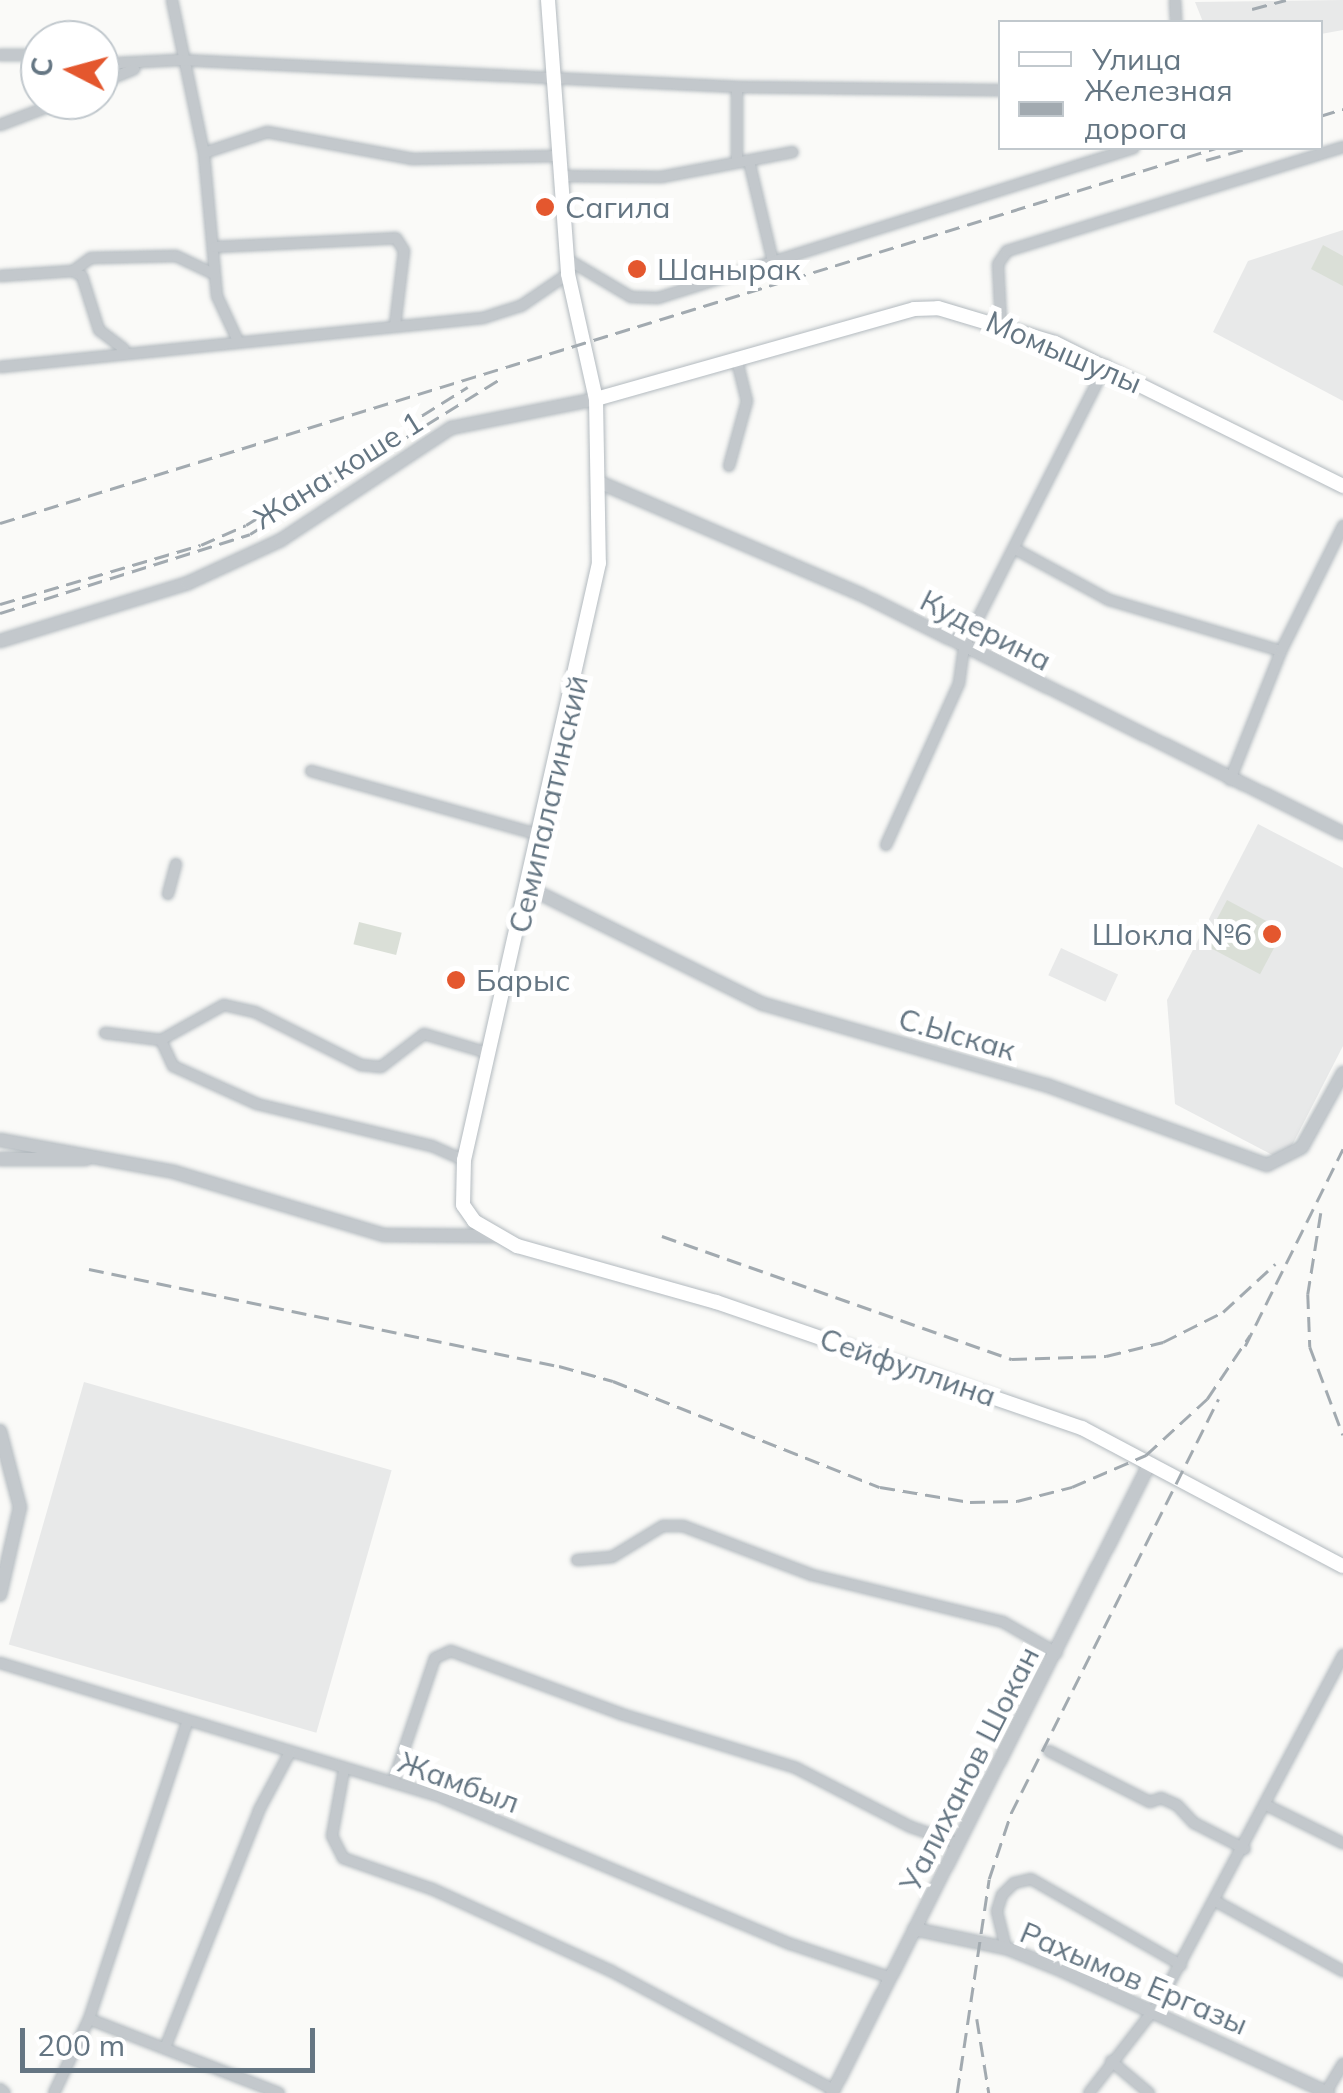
<!DOCTYPE html>
<html>
<head>
<meta charset="utf-8">
<style>
  body { margin:0 }
  #map { position:relative; width:1343px; height:2093px; overflow:hidden; background:#fafaf8; font-family:Mulish,sans-serif }
  div>[style] { position:absolute }
  .built>* { inset:0; background:#e8e9e9; transform-origin:0 0 }
  .green>* { inset:0; background:#dadfd7; transform-origin:0 0 }
  .roads { filter:drop-shadow(0 0 2px #b3babf) drop-shadow(0 0 2px #b3babf) }
  .minor>* { height:10px; margin:-5px; padding:0 5px; transform-origin:5px; border-radius:5px; background:#c3c8cc }
  .tertiary>* { height:12px; margin:-6px; padding:0 6px; transform-origin:6px; border-radius:6px; background:#c3c8cc }
  .secondary>* { height:14px; margin:-7px; padding:0 7px; transform-origin:7px; border-radius:7px; background:#fff }
  .rail>* { height:2.5px; margin-top:-1.25px; transform-origin:0; background:repeating-linear-gradient(90deg,#a2aab0 0 15px,transparent 0 23px) }
  .dots>* { width:28px; height:28px; translate:-50% -50%; box-sizing:border-box; border:5px solid #fff; border-radius:50% }
  span { translate:-50% -50%; white-space:nowrap; text-align:center; line-height:1.15; -webkit-text-stroke:10px #fff; paint-order:stroke }
  .poi-label { font-size:30px; color:#657683 }
  .left { translate:0 -50%; text-align:left }
  .right { translate:-100% -50%; text-align:right }
  .street-label { font-size:30px; color:#657683 }
  .legend { position:absolute; left:998px; top:20px; width:325px; height:130px; box-sizing:border-box; background:#fff; border:2px solid #c1c8cd; margin:0; padding:12px 18px; list-style:none; font-size:30px; color:#657683 }
  .legend li { display:flex; align-items:center; gap:20px; height:50px }
  .legend b { width:50px; border:2px solid #c1c8cd }
  .north { position:absolute; left:20px; top:20px; width:100px; height:100px; box-sizing:border-box; background:#fff; border:2px solid #c1c8cd; border-radius:50%; rotate:276deg; font-size:28px; font-weight:700; line-height:40px; text-align:center; color:#657683 }
  .north::after { content:''; display:block; margin:auto; width:35px; height:45px; background:#e4572e; clip-path:polygon(50% 0,100% 100%,50% 72%,0 100%) }
  .scale { position:absolute; left:20px; top:2028px; width:295px; height:45px; box-sizing:border-box; border:5px solid #657683; border-top:0; padding-left:12px; font-size:30px; line-height:35px; white-space:nowrap; color:#657683; -webkit-text-stroke:8px #fff; paint-order:stroke }
</style>
</head>
<body>
<div id="map">
  <div class="built">
    <i style="clip-path:polygon(1343px 0,1343px 30px,1321px 34px,1320px 22px,1203px 22px,1195px 2px)"></i>
    <i style="clip-path:polygon(1343px 230px,1343px 401px,1213px 332px,1248px 261px)"></i>
    <i style="clip-path:polygon(1258px 824px,1343px 868px,1343px 1046px,1284px 1161px,1175px 1104px,1167px 1000px)"></i>
    <i style="left:1061px;top:948px;width:63px;height:30px;rotate:25deg"></i>
    <i style="left:84px;top:1382px;width:320px;height:273px;rotate:16deg"></i>
  </div>
  <div class="green">
    <i style="clip-path:polygon(1323px 245px,1343px 256px,1343px 286px,1311px 269px)"></i>
    <i style="left:1227px;top:900px;width:64px;height:50px;rotate:28deg"></i>
    <i style="left:359px;top:922px;width:44px;height:23px;rotate:14deg"></i>
  </div>
  <div class="roads">
    <div class="minor">
      <i style="left:172px;top:0;width:156px;rotate:78.2deg"></i>
      <i style="left:204px;top:153px;width:144px;rotate:84.8deg"></i>
      <i style="left:217px;top:296px;width:50px;rotate:65deg"></i>
      <i style="left:1175px;top:0;width:22px;rotate:87deg"></i>
      <i style="left:0;top:55px;width:40px"></i>
      <i style="left:100px;top:64px;width:80px;rotate:-2.9deg"></i>
      <i style="left:180px;top:60px;width:558px;rotate:2.78deg"></i>
      <i style="left:737px;top:87px;width:264px;rotate:0.7deg"></i>
      <i style="left:100px;top:83px;width:37px;rotate:-22deg"></i>
      <i style="left:737px;top:87px;width:75px;rotate:90deg"></i>
      <i style="left:0;top:125px;width:71px;rotate:-20.7deg"></i>
      <i style="left:204px;top:153px;width:66px;rotate:-18.4deg"></i>
      <i style="left:267px;top:132px;width:147px;rotate:10.5deg"></i>
      <i style="left:412px;top:159px;width:145px;rotate:-1.2deg"></i>
      <i style="left:749px;top:161px;width:104px;rotate:76.6deg"></i>
      <i style="left:559px;top:176px;width:102px;rotate:0.6deg"></i>
      <i style="left:661px;top:177px;width:134px;rotate:-10.7deg"></i>
      <i style="left:215px;top:247px;width:181px;rotate:-2.8deg"></i>
      <i style="left:396px;top:238px;width:15px;rotate:58deg"></i>
      <i style="left:404px;top:251px;width:75px;rotate:96.9deg"></i>
      <i style="left:567px;top:259px;width:74px;rotate:30.7deg"></i>
      <i style="left:631px;top:297px;width:27px;rotate:2deg"></i>
      <i style="left:658px;top:298px;width:499px;rotate:-17.5deg"></i>
      <i style="left:73px;top:271px;width:10px;rotate:29deg"></i>
      <i style="left:82px;top:276px;width:57px;rotate:72.5deg"></i>
      <i style="left:99px;top:330px;width:31px;rotate:37deg"></i>
      <i style="left:0;top:276px;width:73px;rotate:-3.9deg"></i>
      <i style="left:73px;top:271px;width:22px;rotate:-36deg"></i>
      <i style="left:91px;top:258px;width:85px;rotate:-1.3deg"></i>
      <i style="left:176px;top:256px;width:42px;rotate:25.3deg"></i>
      <i style="left:1001px;top:322px;width:58px;rotate:-93deg"></i>
      <i style="left:998px;top:264px;width:16px;rotate:-55deg"></i>
      <i style="left:1007px;top:251px;width:352px;rotate:-17.2deg"></i>
      <i style="left:0;top:367px;width:485px;rotate:-5.8deg"></i>
      <i style="left:483px;top:318px;width:40px;rotate:-18deg"></i>
      <i style="left:521px;top:306px;width:57px;rotate:-34.2deg"></i>
      <i style="left:729px;top:466px;width:67px;rotate:-74.5deg"></i>
      <i style="left:747px;top:401px;width:45px;rotate:-104deg"></i>
      <i style="left:1015px;top:549px;width:107px;rotate:28.5deg"></i>
      <i style="left:1109px;top:600px;width:179px;rotate:16.5deg"></i>
      <i style="left:311px;top:771px;width:238px;rotate:15.6deg"></i>
      <i style="left:1230px;top:780px;width:139px;rotate:-68.4deg"></i>
      <i style="left:1281px;top:651px;width:140px;rotate:-63.6deg"></i>
      <i style="left:886px;top:845px;width:178px;rotate:-65.7deg"></i>
      <i style="left:959px;top:683px;width:37px;rotate:-82deg"></i>
      <i style="left:964px;top:646px;width:315px;rotate:-63.2deg"></i>
      <i style="left:168px;top:894px;width:31px;rotate:-75deg"></i>
      <i style="left:105px;top:1033px;width:56px;rotate:7.1deg"></i>
      <i style="left:161px;top:1040px;width:72px;rotate:-29.1deg"></i>
      <i style="left:224px;top:1005px;width:32px;rotate:13deg"></i>
      <i style="left:255px;top:1012px;width:119px;rotate:26.6deg"></i>
      <i style="left:361px;top:1065px;width:20px;rotate:6deg"></i>
      <i style="left:381px;top:1067px;width:54px;rotate:-37.5deg"></i>
      <i style="left:424px;top:1034px;width:67px;rotate:16.5deg"></i>
      <i style="left:161px;top:1040px;width:29px;rotate:65deg"></i>
      <i style="left:173px;top:1066px;width:92px;rotate:24.3deg"></i>
      <i style="left:257px;top:1104px;width:180px;rotate:13.5deg"></i>
      <i style="left:432px;top:1146px;width:35px;rotate:24deg"></i>
      <i style="left:577px;top:1560px;width:35px;rotate:-5deg"></i>
      <i style="left:612px;top:1557px;width:60px;rotate:-31.3deg"></i>
      <i style="left:663px;top:1526px;width:20px"></i>
      <i style="left:683px;top:1526px;width:138px;rotate:20.8deg"></i>
      <i style="left:812px;top:1575px;width:197px;rotate:13.8deg"></i>
      <i style="left:1003px;top:1622px;width:62px;rotate:29.9deg"></i>
      <i style="left:0;top:1663px;width:463px;rotate:16.9deg"></i>
      <i style="left:443px;top:1798px;width:377px;rotate:22.8deg"></i>
      <i style="left:791px;top:1944px;width:103px;rotate:18.6deg"></i>
      <i style="left:1049px;top:1751px;width:113px;rotate:26.8deg"></i>
      <i style="left:1150px;top:1802px;width:12px;rotate:-20deg"></i>
      <i style="left:1161px;top:1798px;width:17px;rotate:24deg"></i>
      <i style="left:1177px;top:1805px;width:25px;rotate:47deg"></i>
      <i style="left:1194px;top:1823px;width:57px;rotate:27deg"></i>
      <i style="left:344px;top:1770px;width:67px;rotate:100.3deg"></i>
      <i style="left:332px;top:1836px;width:25px;rotate:63deg"></i>
      <i style="left:343px;top:1858px;width:94px;rotate:19.2deg"></i>
      <i style="left:432px;top:1889px;width:197px;rotate:24.6deg"></i>
      <i style="left:611px;top:1971px;width:253px;rotate:28.1deg"></i>
      <i style="left:393px;top:1782px;width:131px;rotate:-71.3deg"></i>
      <i style="left:435px;top:1658px;width:17px;rotate:-24deg"></i>
      <i style="left:451px;top:1651px;width:181px;rotate:20.3deg"></i>
      <i style="left:621px;top:1714px;width:183px;rotate:17.1deg"></i>
      <i style="left:796px;top:1768px;width:129px;rotate:27.2deg"></i>
      <i style="left:911px;top:1827px;width:49px;rotate:19.2deg"></i>
      <i style="left:1268px;top:1806px;width:84px;rotate:26.3deg"></i>
      <i style="left:1217px;top:1902px;width:144px;rotate:28.7deg"></i>
      <i style="left:1006px;top:1948px;width:38px;rotate:-104deg"></i>
      <i style="left:997px;top:1911px;width:17px;rotate:-73deg"></i>
      <i style="left:1002px;top:1895px;width:17px;rotate:-45deg"></i>
      <i style="left:1014px;top:1883px;width:17px;rotate:-13deg"></i>
      <i style="left:1031px;top:1879px;width:173px;rotate:29.8deg"></i>
      <i style="left:89px;top:2019px;width:204px;rotate:21.3deg"></i>
      <i style="left:165px;top:2048px;width:256px;rotate:-68.4deg"></i>
      <i style="left:259px;top:1810px;width:64px;rotate:-61.8deg"></i>
      <i style="left:1111px;top:2061px;width:50px;rotate:40.1deg"></i>
      <i style="left:0;top:2089px;width:6px;rotate:39deg"></i>
      <i style="left:1326px;top:2092px;width:33px;rotate:-59deg"></i>
      <i style="left:54px;top:2093px;width:82px;rotate:-64.7deg"></i>
      <i style="left:89px;top:2019px;width:313px;rotate:-71.7deg"></i>
      <i style="left:1089px;top:2093px;width:114px;rotate:-52.1deg"></i>
      <i style="left:1159px;top:2003px;width:394px;rotate:-62.1deg"></i>
    </div>
    <div class="tertiary">
      <i style="left:601px;top:483px;width:284px;rotate:23.2deg"></i>
      <i style="left:862px;top:595px;width:537px;rotate:26.33deg"></i>
      <i style="left:0;top:641px;width:197px;rotate:-17.1deg"></i>
      <i style="left:188px;top:583px;width:102px;rotate:-24.8deg"></i>
      <i style="left:281px;top:540px;width:204px;rotate:-33.4deg"></i>
      <i style="left:451px;top:428px;width:148px;rotate:-11.3deg"></i>
      <i style="left:527px;top:887px;width:263px;rotate:26.4deg"></i>
      <i style="left:763px;top:1004px;width:294px;rotate:16deg"></i>
      <i style="left:1046px;top:1085px;width:235px;rotate:19.9deg"></i>
      <i style="left:1267px;top:1165px;width:39px;rotate:-27deg"></i>
      <i style="left:1302px;top:1147px;width:85px;rotate:-61deg"></i>
      <i style="left:0;top:1140px;width:177px;rotate:10.4deg"></i>
      <i style="left:174px;top:1172px;width:219px;rotate:16.7deg"></i>
      <i style="left:384px;top:1235px;width:114px;rotate:0.5deg"></i>
      <i style="left:0;top:1159px;width:86px"></i>
      <i style="left:0;top:1431px;width:79px;rotate:75.3deg"></i>
      <i style="left:20px;top:1507px;width:90px;rotate:102.8deg"></i>
      <i style="left:914px;top:1929px;width:94px;rotate:11.7deg"></i>
      <i style="left:1006px;top:1948px;width:59px;rotate:21.8deg"></i>
      <i style="left:1061px;top:1970px;width:294px;rotate:24.7deg"></i>
      <i style="left:832px;top:2093px;width:701px;rotate:-63.22deg"></i>
    </div>
    <div class="secondary">
      <i style="left:548px;top:0;width:275px;rotate:85.8deg"></i>
      <i style="left:568px;top:274px;width:128px;rotate:77.4deg"></i>
      <i style="left:596px;top:399px;width:164px;rotate:89deg"></i>
      <i style="left:599px;top:563px;width:612px;rotate:102.74deg"></i>
      <i style="left:464px;top:1160px;width:45px;rotate:91.3deg"></i>
      <i style="left:463px;top:1205px;width:19px;rotate:55deg"></i>
      <i style="left:474px;top:1221px;width:50px;rotate:30.2deg"></i>
      <i style="left:517px;top:1246px;width:207px;rotate:15.7deg"></i>
      <i style="left:716px;top:1302px;width:387px;rotate:19deg"></i>
      <i style="left:1082px;top:1428px;width:295px;rotate:27.9deg"></i>
      <i style="left:596px;top:399px;width:330px;rotate:-15.8deg"></i>
      <i style="left:914px;top:309px;width:24px;rotate:-2deg"></i>
      <i style="left:938px;top:308px;width:122px;rotate:16.7deg"></i>
      <i style="left:1055px;top:343px;width:322px;rotate:26.4deg"></i>
    </div>
  </div>
  <div class="rail">
    <i style="left:1252px;top:9px;width:35px;rotate:-15deg"></i>
    <i style="left:1320px;top:116px;width:24px;rotate:-17deg"></i>
    <i style="left:1206px;top:160px;width:45px;rotate:-15.6deg"></i>
    <i style="left:0;top:523px;width:1273px;rotate:-17.14deg"></i>
    <i style="left:0;top:604px;width:209px;rotate:-16.4deg"></i>
    <i style="left:201px;top:545px;width:49px;rotate:-24deg"></i>
    <i style="left:246px;top:525px;width:261px;rotate:-31.9deg"></i>
    <i style="left:0;top:613px;width:262px;rotate:-17.5deg"></i>
    <i style="left:250px;top:534px;width:296px;rotate:-31.8deg"></i>
    <i style="left:1321px;top:1213px;width:82px;rotate:99.1deg"></i>
    <i style="left:1308px;top:1294px;width:53px;rotate:87.8deg"></i>
    <i style="left:1310px;top:1347px;width:94px;rotate:69.4deg"></i>
    <i style="left:662px;top:1236px;width:371px;rotate:19.4deg"></i>
    <i style="left:1012px;top:1359px;width:94px;rotate:-1.8deg"></i>
    <i style="left:1106px;top:1356px;width:59px;rotate:-13.8deg"></i>
    <i style="left:1163px;top:1342px;width:67px;rotate:-26.6deg"></i>
    <i style="left:1223px;top:1312px;width:71px;rotate:-42.7deg"></i>
    <i style="left:89px;top:1269px;width:480px;rotate:11.7deg"></i>
    <i style="left:559px;top:1366px;width:56px;rotate:15.5deg"></i>
    <i style="left:613px;top:1381px;width:287px;rotate:21.7deg"></i>
    <i style="left:880px;top:1487px;width:91px;rotate:9.5deg"></i>
    <i style="left:970px;top:1502px;width:47px;rotate:-1.2deg"></i>
    <i style="left:1017px;top:1501px;width:57px;rotate:-14.3deg"></i>
    <i style="left:1072px;top:1487px;width:81px;rotate:-23.4deg"></i>
    <i style="left:1146px;top:1455px;width:83px;rotate:-42.6deg"></i>
    <i style="left:1207px;top:1399px;width:77px;rotate:-56.1deg"></i>
    <i style="left:1245px;top:1346px;width:220px;rotate:-63.6deg"></i>
    <i style="left:977px;top:2019px;width:75px;rotate:80.8deg"></i>
    <i style="left:957px;top:2093px;width:216px;rotate:-81.5deg"></i>
    <i style="left:989px;top:1879px;width:70px;rotate:-71.6deg"></i>
    <i style="left:1011px;top:1813px;width:463px;rotate:-63.4deg"></i>
  </div>
  <div class="dots">
    <i style="left:545px;top:207px;background:#e4572e"></i>
    <i style="left:637px;top:269px;background:#e4572e"></i>
    <i style="left:1272px;top:934px;background:#e4572e"></i>
    <i style="left:456px;top:980px;background:#e4572e"></i>
  </div>
  <div class="poi-label">
    <span class="left" style="left:565px;top:207px">Сагила</span>
    <span class="left" style="left:657px;top:269px">Шанырак</span>
    <span class="right" style="left:1252px;top:934px">Шокла №6</span>
    <span class="left" style="left:476px;top:980px">Барыс</span>
  </div>
  <div class="street-label">
    <span style="left:1064px;top:352px;rotate:23deg">Момышулы</span>
    <span style="left:338px;top:470px;rotate:-32deg">Жана коше 1</span>
    <span style="left:986px;top:630px;rotate:27deg">Кудерина</span>
    <span style="left:548px;top:804px;rotate:-77deg">Семипалатинский</span>
    <span style="left:957px;top:1034px;rotate:16deg">С.Ыскак</span>
    <span style="left:908px;top:1367px;rotate:19deg">Сейфуллина</span>
    <span style="left:969px;top:1769px;rotate:-63deg">Уалиханов Шокан</span>
    <span style="left:459px;top:1782px;rotate:20deg">Жамбыл</span>
    <span style="left:1134px;top:1978px;rotate:23deg">Рахымов Ергазы</span>
  </div>
  <ul class="legend">
  <li><b style="height:12px;background:#fff"></b>Улица</li>
  <li><b style="height:12px;background:#a2aab0"></b>Железная дорога</li>
  </ul>
  <div class="north">С</div>
  <div class="scale">200 m</div>
</div>
</body>
</html>
